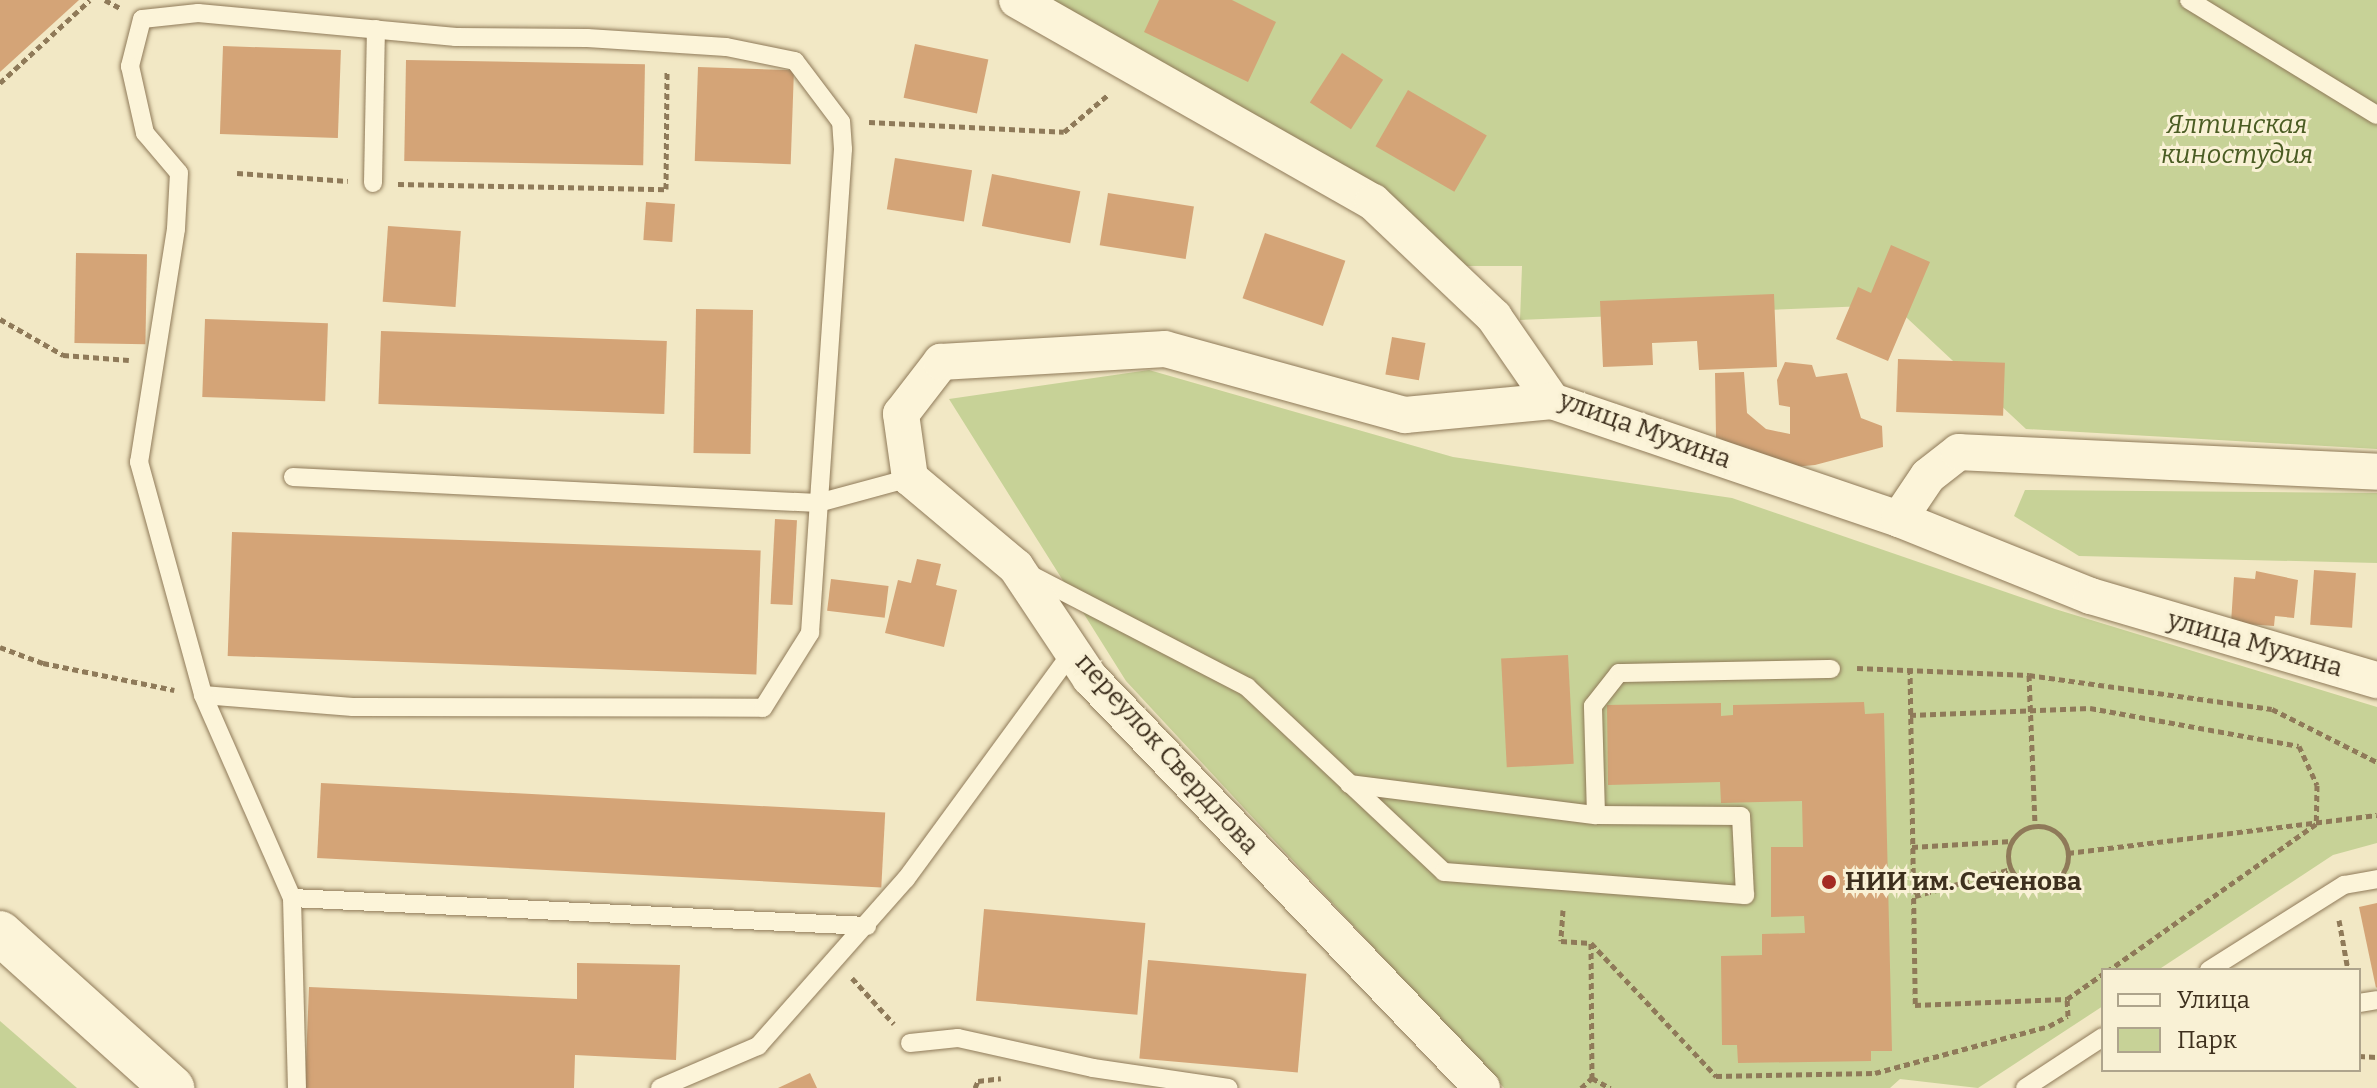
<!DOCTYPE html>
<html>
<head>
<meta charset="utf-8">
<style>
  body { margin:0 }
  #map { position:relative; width:2377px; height:1088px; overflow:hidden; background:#f2e8c5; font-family:Bitter,serif }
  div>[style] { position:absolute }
  .green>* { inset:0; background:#c7d297 }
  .building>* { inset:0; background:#d4a477; transform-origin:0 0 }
  .path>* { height:5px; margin-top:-2.5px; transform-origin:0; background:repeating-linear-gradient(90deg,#8f7a59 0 6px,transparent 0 10px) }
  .path>.ring { margin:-2.5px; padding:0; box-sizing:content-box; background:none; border:5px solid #8f7a59; border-radius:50% }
  .roads { filter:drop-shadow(0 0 2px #8f7a59) drop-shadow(0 0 2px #8f7a59) }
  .lane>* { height:18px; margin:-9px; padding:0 9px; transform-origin:9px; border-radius:9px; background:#fcf4d9 }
  .street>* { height:36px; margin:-18px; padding:0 18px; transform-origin:18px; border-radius:18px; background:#fcf4d9 }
  .secondary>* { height:44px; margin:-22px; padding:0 22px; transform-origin:22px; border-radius:22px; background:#fcf4d9 }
  .dots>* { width:22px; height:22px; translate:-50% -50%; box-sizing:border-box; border:4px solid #f9f1d5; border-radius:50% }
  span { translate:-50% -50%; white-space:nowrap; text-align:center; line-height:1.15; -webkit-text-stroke:6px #f9f1d5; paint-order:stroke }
  .park-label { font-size:26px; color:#4a5c23; font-style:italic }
  .street-label { font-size:26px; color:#3e301e }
  .poi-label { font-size:26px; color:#3e301e; font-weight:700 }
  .left { translate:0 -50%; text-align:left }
  .legend { position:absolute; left:2101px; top:968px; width:260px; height:104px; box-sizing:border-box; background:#f9f1d5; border:2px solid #aea48c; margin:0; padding:10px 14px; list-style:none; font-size:24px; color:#3e301e }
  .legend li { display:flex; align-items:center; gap:16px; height:40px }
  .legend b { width:40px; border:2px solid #aea48c }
</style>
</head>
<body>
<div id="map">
  <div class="green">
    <i style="clip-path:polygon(1028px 0,2377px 0,2377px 449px,2026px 429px,1893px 305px,1520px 320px,1522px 266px,1457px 266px)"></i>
    <i style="clip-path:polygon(1149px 370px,1453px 457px,1732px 498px,2055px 609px,2377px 707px,2377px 843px,2333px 855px,2158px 970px,2103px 970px,2103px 1006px,1978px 1088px,1900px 1079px,1890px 1088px,1504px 1088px,1126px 681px,949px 399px)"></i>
    <i style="clip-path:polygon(2025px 490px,2377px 493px,2377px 563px,2079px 556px,2014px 516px)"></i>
    <i style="clip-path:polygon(0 1021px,77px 1088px,0 1088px)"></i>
  </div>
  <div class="building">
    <i style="clip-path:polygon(0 0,79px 0,0 72px)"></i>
    <i style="clip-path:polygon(1159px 0,1232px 0,1276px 22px,1248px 82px,1144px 32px)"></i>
    <i style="left:915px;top:44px;width:75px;height:55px;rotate:12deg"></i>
    <i style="left:223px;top:46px;width:118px;height:88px;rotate:2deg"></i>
    <i style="left:1342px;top:53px;width:49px;height:59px;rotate:33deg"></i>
    <i style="left:406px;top:60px;width:239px;height:101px;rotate:1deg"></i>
    <i style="left:698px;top:67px;width:96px;height:94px;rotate:2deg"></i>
    <i style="left:1408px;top:90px;width:91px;height:65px;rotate:30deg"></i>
    <i style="left:895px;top:158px;width:78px;height:52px;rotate:9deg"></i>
    <i style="left:992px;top:174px;width:90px;height:53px;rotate:11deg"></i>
    <i style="left:1108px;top:193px;width:87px;height:53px;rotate:9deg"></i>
    <i style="left:646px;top:202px;width:29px;height:38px;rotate:4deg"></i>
    <i style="left:388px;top:226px;width:73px;height:76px;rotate:4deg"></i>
    <i style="left:1265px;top:233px;width:85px;height:69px;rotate:19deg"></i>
    <i style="clip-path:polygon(1891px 245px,1930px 262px,1888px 361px,1836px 339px,1858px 287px,1871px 293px)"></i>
    <i style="left:76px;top:253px;width:71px;height:90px;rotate:1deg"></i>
    <i style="clip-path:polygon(1774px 294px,1777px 367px,1699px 370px,1697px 341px,1652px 343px,1653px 365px,1603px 367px,1600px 301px)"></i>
    <i style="left:696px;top:309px;width:57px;height:144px;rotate:1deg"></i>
    <i style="left:205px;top:319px;width:123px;height:78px;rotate:2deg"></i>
    <i style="left:381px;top:331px;width:286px;height:73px;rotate:2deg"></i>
    <i style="left:1392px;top:337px;width:34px;height:38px;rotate:10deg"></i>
    <i style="left:1898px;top:359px;width:107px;height:53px;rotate:2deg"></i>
    <i style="clip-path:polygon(1785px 362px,1812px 365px,1816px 377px,1847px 373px,1861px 418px,1882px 426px,1883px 447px,1815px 465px,1782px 468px,1716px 437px,1715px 373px,1744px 372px,1747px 413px,1766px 429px,1790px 434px,1790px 407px,1779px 405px,1777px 380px)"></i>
    <i style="left:775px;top:519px;width:22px;height:85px;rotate:3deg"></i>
    <i style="left:232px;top:532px;width:529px;height:124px;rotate:2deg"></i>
    <i style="clip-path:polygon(917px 559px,941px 564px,936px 585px,957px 590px,944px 647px,885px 633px,898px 580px,911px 583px)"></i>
    <i style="left:2314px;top:570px;width:42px;height:55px;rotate:4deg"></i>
    <i style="clip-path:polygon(2256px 571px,2298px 580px,2294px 618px,2275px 616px,2274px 626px,2231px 623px,2234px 577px,2255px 579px)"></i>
    <i style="left:831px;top:579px;width:58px;height:32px;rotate:7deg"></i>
    <i style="left:1568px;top:655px;width:109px;height:67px;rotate:87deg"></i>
    <i style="clip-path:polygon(1864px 702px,1865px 714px,1884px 713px,1892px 1051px,1871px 1051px,1871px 1061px,1738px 1063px,1737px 1045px,1722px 1045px,1721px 956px,1762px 955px,1762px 934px,1805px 933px,1804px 916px,1771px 917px,1771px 847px,1803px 847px,1802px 801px,1721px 803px,1720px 782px,1608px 785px,1607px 705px,1721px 703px,1721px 716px,1733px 715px,1733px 705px)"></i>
    <i style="left:321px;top:783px;width:565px;height:75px;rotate:3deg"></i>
    <i style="clip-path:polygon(2377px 903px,2377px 987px,2376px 988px,2359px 907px)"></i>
    <i style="left:984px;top:909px;width:162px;height:92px;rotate:5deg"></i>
    <i style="left:1148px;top:960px;width:159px;height:99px;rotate:5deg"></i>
    <i style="clip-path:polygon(577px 963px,680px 965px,676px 1060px,575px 1055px,574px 1088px,305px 1088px,309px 987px,577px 999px)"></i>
    <i style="clip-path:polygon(810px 1073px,817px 1088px,778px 1088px)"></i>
  </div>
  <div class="path">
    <i style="left:105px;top:0;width:17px;rotate:28deg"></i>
    <i style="left:0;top:83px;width:122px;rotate:-42.7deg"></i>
    <i style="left:869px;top:122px;width:195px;rotate:2.9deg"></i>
    <i style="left:1064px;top:132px;width:59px;rotate:-40.2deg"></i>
    <i style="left:237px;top:173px;width:111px;rotate:4.1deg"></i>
    <i style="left:398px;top:184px;width:268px;rotate:1.1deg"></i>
    <i style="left:666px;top:189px;width:118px;rotate:-89.5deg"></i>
    <i style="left:0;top:319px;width:73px;rotate:29.7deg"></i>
    <i style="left:63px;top:355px;width:66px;rotate:4.3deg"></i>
    <i style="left:0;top:647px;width:46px;rotate:20.4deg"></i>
    <i style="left:43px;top:663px;width:134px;rotate:11.6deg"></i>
    <i style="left:1857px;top:668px;width:172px;rotate:2.3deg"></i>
    <i style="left:2029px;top:675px;width:245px;rotate:8deg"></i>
    <i style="left:2272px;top:709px;width:118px;rotate:26.8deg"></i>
    <i style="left:1910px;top:668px;width:337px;rotate:89.1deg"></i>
    <i style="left:1915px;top:1005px;width:152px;rotate:-2.3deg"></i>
    <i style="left:2067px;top:999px;width:44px;rotate:-34.8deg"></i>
    <i style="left:2029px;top:675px;width:151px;rotate:87.7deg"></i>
    <i style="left:1910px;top:715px;width:180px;rotate:-2.2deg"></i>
    <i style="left:2090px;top:708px;width:212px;rotate:10.3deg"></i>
    <i style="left:2299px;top:746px;width:43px;rotate:65.2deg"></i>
    <i style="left:2317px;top:785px;width:39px;rotate:91deg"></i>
    <i style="left:2316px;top:824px;width:253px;rotate:144.8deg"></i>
    <i class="ring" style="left:2008px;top:826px;width:55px;height:55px"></i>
    <i style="left:1912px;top:847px;width:100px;rotate:-3.4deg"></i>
    <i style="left:2068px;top:853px;width:311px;rotate:-7deg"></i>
    <i style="left:1915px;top:896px;width:100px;rotate:-15.7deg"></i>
    <i style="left:1563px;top:910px;width:31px;rotate:94deg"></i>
    <i style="left:1561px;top:941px;width:30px;rotate:4deg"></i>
    <i style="left:1591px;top:943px;width:183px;rotate:46.8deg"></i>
    <i style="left:1716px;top:1076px;width:159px;rotate:-1.1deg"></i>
    <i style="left:1875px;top:1073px;width:180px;rotate:-15.1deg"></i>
    <i style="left:2049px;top:1026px;width:21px;rotate:-28deg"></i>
    <i style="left:2068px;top:1016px;width:17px;rotate:-93deg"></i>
    <i style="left:2339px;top:920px;width:51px;rotate:79.8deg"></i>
    <i style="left:1591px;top:943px;width:135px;rotate:89.6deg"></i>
    <i style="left:852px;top:978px;width:62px;rotate:47.6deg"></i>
    <i style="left:2359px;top:1056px;width:18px;rotate:3deg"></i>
    <i style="left:975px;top:1088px;width:8px;rotate:-67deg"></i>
    <i style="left:978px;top:1081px;width:23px;rotate:-7deg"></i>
    <i style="left:1581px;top:1088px;width:15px;rotate:-42deg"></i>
    <i style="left:1592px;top:1078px;width:21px;rotate:29deg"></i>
  </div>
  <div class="roads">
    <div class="lane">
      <i style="left:2189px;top:0;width:220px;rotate:31.5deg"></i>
      <i style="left:373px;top:183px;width:154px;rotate:-88.9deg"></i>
      <i style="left:293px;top:477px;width:526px;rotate:2.84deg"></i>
      <i style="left:818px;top:503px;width:95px;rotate:-15.2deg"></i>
      <i style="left:1029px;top:574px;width:246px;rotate:27.4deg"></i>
      <i style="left:1247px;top:687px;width:270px;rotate:43.2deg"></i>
      <i style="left:1444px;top:872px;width:302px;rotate:4.4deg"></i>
      <i style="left:1745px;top:895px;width:79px;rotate:-92.9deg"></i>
      <i style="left:1741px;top:816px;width:145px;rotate:-179.6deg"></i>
      <i style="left:203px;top:695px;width:150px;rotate:4.6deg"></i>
      <i style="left:353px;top:707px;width:410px;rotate:0.1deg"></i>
      <i style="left:763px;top:708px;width:89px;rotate:-57.9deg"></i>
      <i style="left:810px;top:633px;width:485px;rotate:-86.1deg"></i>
      <i style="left:843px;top:149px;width:27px;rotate:-94deg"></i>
      <i style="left:841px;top:122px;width:76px;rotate:-127deg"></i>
      <i style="left:795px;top:61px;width:70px;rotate:-168.5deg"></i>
      <i style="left:726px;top:47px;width:139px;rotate:-176.3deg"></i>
      <i style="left:587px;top:38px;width:131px;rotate:-179.6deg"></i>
      <i style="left:456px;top:37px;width:259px;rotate:-174.7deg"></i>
      <i style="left:198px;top:13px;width:56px;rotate:173.9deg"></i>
      <i style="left:142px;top:19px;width:49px;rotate:104.3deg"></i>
      <i style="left:130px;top:66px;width:69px;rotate:77.4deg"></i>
      <i style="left:145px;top:133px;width:52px;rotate:49.6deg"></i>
      <i style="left:179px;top:173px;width:56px;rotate:93.1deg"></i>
      <i style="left:176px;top:229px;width:236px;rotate:99deg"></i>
      <i style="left:139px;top:462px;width:242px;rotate:74.6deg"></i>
      <i style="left:203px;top:695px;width:222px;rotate:66.3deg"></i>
      <i style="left:292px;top:898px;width:576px;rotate:2.79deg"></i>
      <i style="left:1349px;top:784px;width:249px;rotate:7.2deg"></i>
      <i style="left:1596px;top:815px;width:109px;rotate:-91.6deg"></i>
      <i style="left:1593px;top:706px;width:42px;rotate:-51.8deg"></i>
      <i style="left:1619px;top:673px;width:212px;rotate:-1.1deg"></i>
      <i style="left:292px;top:898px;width:190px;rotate:88.5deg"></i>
      <i style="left:2209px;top:970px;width:160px;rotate:-32.2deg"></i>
      <i style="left:2344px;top:885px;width:34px;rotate:-10deg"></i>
      <i style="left:2359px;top:1003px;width:18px;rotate:-9deg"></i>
      <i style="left:910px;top:1043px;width:48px;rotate:-5.9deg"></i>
      <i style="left:958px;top:1038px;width:138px;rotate:12.5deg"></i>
      <i style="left:1093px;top:1068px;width:137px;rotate:8.4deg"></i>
      <i style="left:660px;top:1088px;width:107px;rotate:-23.2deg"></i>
      <i style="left:758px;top:1046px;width:223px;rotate:-48.5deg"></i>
      <i style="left:906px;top:879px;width:283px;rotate:-53.8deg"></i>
      <i style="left:2025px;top:1088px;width:93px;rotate:-33.2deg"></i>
    </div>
    <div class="street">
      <i style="left:1017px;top:0;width:409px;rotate:29.6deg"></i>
      <i style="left:1373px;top:202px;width:167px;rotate:43.5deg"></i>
      <i style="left:1494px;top:317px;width:102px;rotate:55.4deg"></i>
      <i style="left:1552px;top:401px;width:367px;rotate:18.8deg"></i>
      <i style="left:1899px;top:519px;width:207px;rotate:21.9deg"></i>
      <i style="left:2091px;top:596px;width:298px;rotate:16.4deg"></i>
      <i style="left:1899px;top:519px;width:52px;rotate:-56deg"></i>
      <i style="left:1928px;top:476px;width:39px;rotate:-38deg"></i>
      <i style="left:1959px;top:452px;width:418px;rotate:2.7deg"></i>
      <i style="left:1482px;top:1088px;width:567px;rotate:-133.71deg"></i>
      <i style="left:1090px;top:678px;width:133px;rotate:-123.7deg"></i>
      <i style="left:1016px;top:567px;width:138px;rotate:-140deg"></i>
      <i style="left:910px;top:478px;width:65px;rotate:-98deg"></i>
      <i style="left:901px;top:414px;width:66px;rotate:-52.4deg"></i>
      <i style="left:941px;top:362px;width:224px;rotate:-3.3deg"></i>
      <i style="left:1165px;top:349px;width:249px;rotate:15.4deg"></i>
      <i style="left:1405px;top:415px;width:148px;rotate:-5.4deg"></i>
    </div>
    <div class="secondary">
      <i style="left:0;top:933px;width:232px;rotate:42deg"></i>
    </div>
  </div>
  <div class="dots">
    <i style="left:1829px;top:882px;background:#a42b23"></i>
  </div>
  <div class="park-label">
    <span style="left:2237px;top:140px">Ялтинская<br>киностудия</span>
  </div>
  <div class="street-label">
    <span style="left:1645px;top:430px;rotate:20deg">улица Мухина</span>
    <span style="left:2255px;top:644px;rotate:16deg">улица Мухина</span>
    <span style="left:1167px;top:754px;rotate:48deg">переулок Свердлова</span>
  </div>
  <div class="poi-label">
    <span class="left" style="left:1845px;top:882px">НИИ им. Сеченова</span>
  </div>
  <ul class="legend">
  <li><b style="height:10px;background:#fcf4d9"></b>Улица</li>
  <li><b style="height:22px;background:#c7d297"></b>Парк</li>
  </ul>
</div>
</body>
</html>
